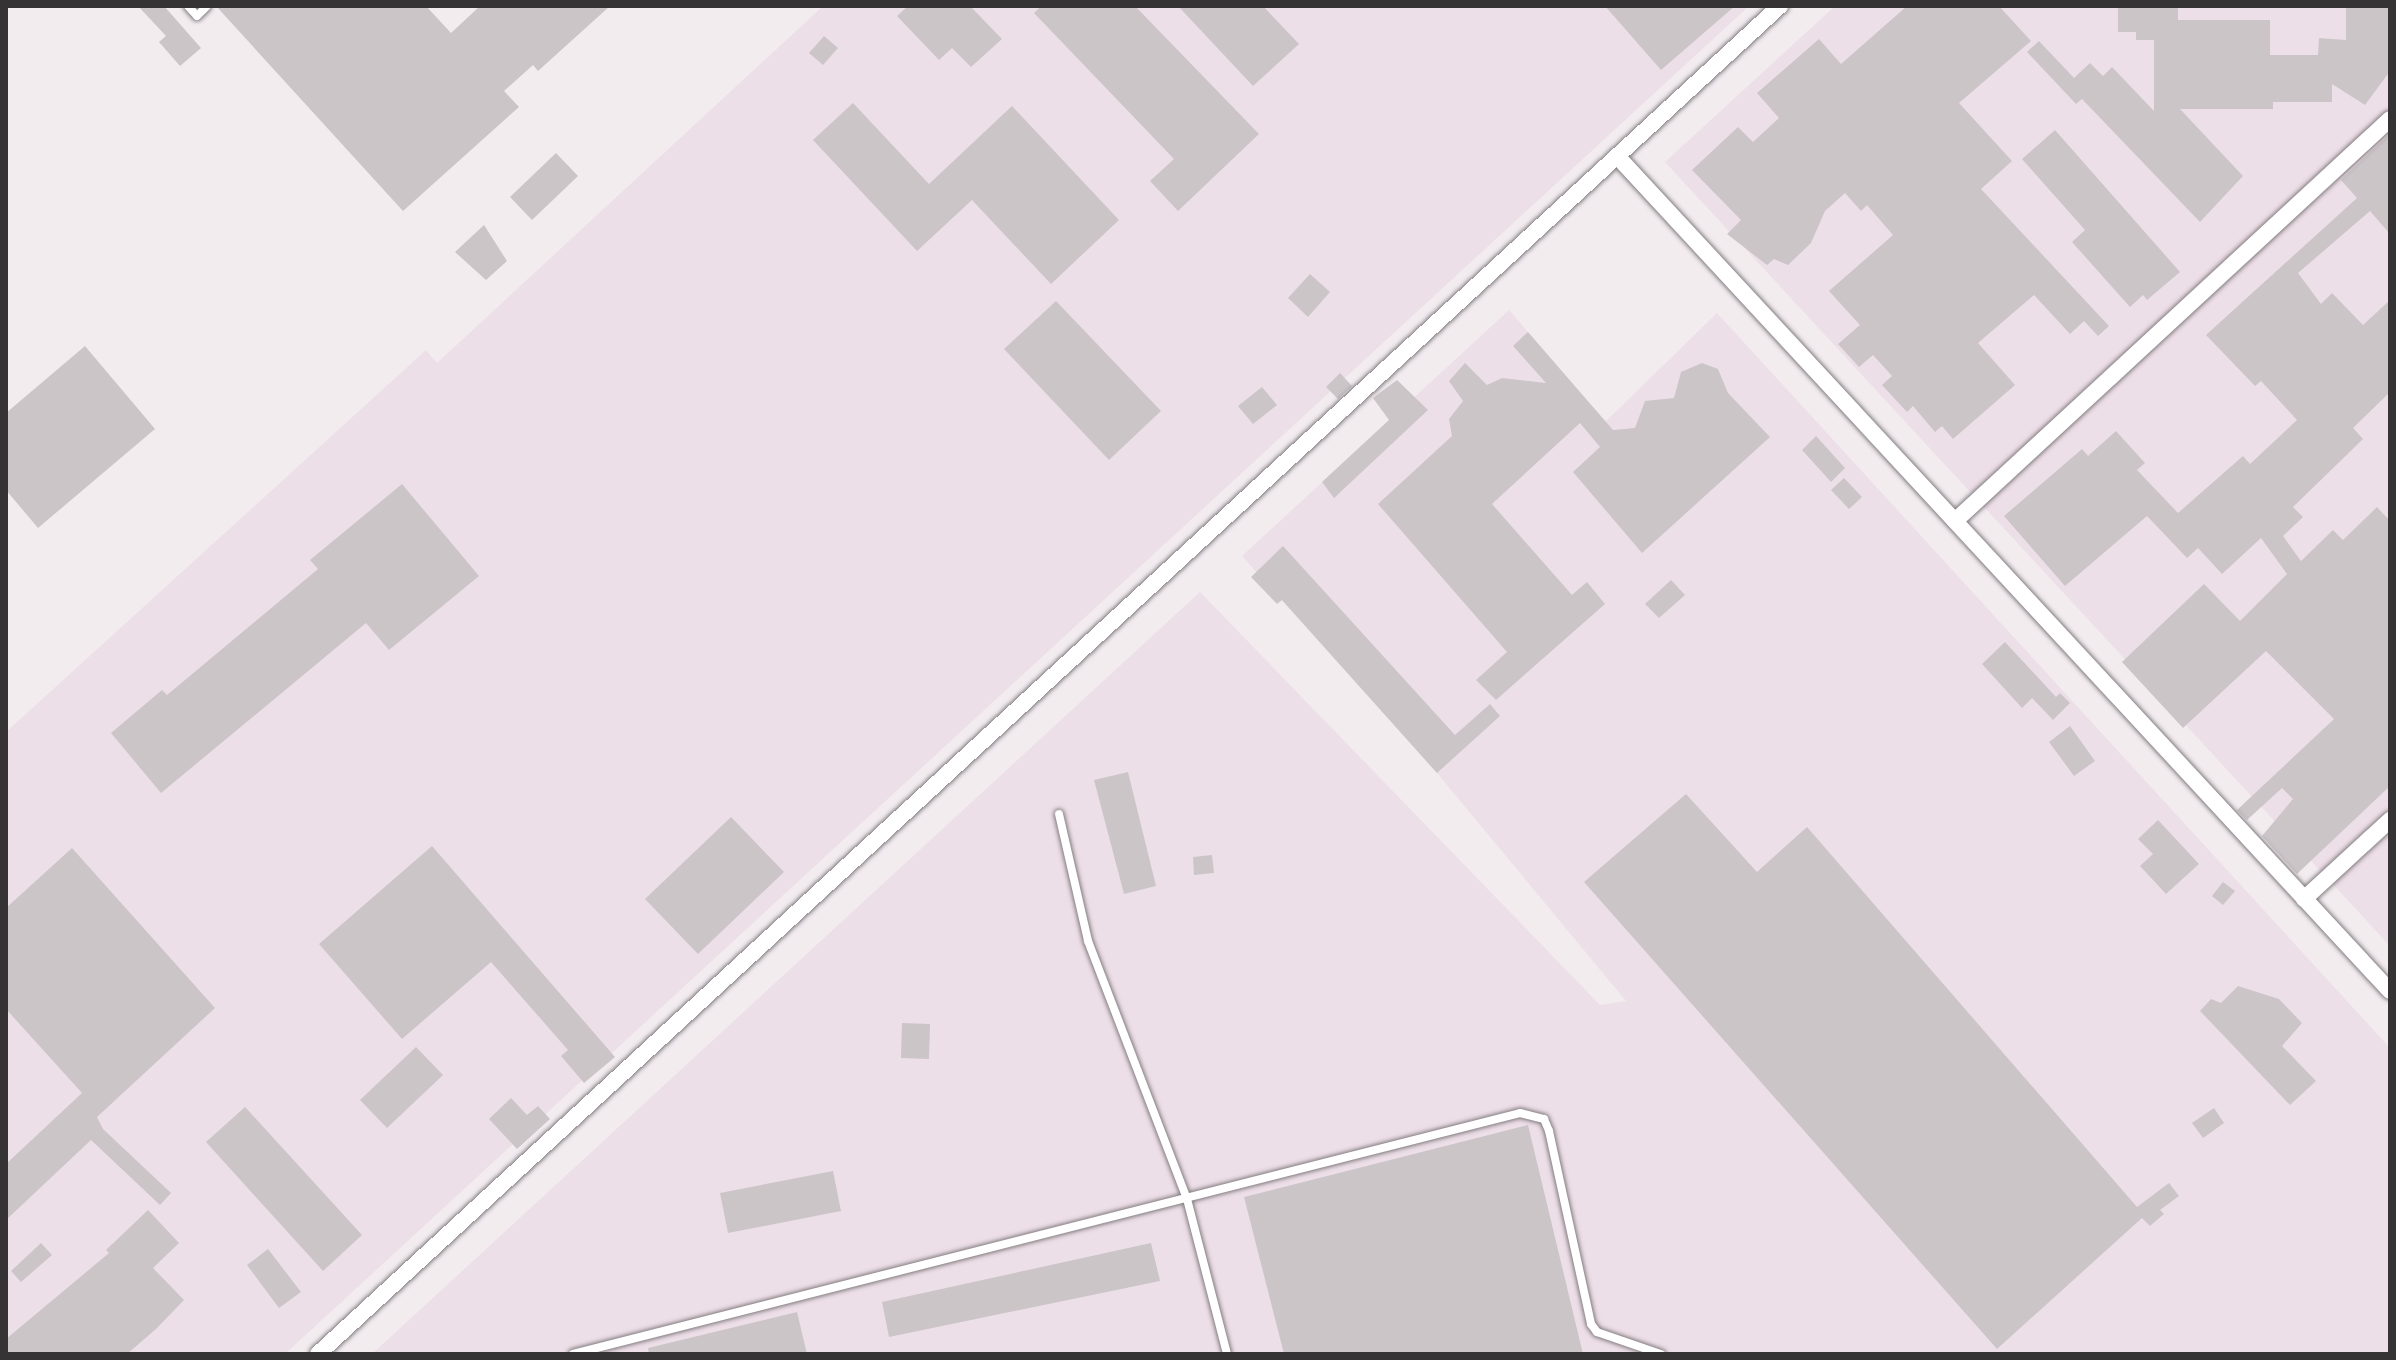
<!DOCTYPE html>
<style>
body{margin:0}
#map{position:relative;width:2396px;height:1360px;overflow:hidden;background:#f2ecef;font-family:"PT Sans",sans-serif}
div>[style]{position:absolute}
.built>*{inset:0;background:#eddfe7}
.building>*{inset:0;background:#cbc5c8}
.roads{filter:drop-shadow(0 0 2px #837d80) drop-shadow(0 0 2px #837d80)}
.lane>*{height:8px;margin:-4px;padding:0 4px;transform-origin:4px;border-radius:4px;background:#fff}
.street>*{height:16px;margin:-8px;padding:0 8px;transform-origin:8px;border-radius:8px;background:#fff}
span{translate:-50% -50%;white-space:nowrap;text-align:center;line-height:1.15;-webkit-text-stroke:8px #f2ecef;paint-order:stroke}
.frame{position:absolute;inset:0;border:8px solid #353334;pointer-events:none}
</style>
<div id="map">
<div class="built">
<i style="clip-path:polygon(823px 6px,1749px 6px,285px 1354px,6px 1354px,6px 732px,426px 350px,437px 363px)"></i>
<i style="clip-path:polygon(1835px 6px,2390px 6px,2390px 946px,1665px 162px)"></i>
<i style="clip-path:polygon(1509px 310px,1605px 422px,1717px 313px,2390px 1048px,2390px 1354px,372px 1354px,1200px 592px,1600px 1005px,1626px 1001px,1437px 773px,1242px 556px)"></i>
</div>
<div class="building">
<i style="clip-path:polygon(138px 6px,164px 6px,201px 48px,180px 66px,159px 42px,166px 36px)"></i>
<i style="clip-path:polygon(216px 6px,426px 6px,451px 33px,480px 6px,610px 6px,538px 71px,533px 65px,504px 91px,519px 107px,403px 211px)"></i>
<i style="clip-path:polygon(908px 6px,970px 6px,1002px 39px,971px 67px,952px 48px,939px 60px,897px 16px)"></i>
<i style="clip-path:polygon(1041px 6px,1135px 6px,1259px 134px,1178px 211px,1150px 181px,1174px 159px,1034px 13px)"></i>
<i style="clip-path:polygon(1178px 6px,1263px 6px,1299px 44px,1253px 86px)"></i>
<i style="clip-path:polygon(1605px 6px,1735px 6px,1661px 70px)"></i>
<i style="clip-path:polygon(1907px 6px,1999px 6px,2031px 41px,1959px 103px,2012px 161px,1981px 189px,2109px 326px,2098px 336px,2084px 321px,2070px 334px,2034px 295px,1978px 343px,2015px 385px,1953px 439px,1942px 426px,1935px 432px,1913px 406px,1907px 412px,1882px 385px,1892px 376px,1873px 355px,1859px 367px,1838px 344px,1860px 325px,1829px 291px,1893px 235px,1867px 205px,1861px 211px,1845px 193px,1825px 211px,1811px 243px,1788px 265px,1774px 259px,1767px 265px,1727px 234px,1741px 220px,1692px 170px,1738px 127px,1753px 142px,1779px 118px,1757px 93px,1819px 39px,1841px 64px)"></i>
<i style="clip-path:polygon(2118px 6px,2178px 6px,2178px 20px,2270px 20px,2270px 55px,2318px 55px,2319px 38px,2346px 40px,2346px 6px,2390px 6px,2390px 71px,2365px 105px,2332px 84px,2332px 102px,2273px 102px,2273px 109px,2180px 109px,2243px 176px,2200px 222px,2082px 99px,2076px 104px,2027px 52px,2039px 41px,2074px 78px,2090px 63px,2103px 76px,2112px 67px,2154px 111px,2154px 40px,2136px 40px,2136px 32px,2118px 32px)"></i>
<i style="clip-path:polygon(824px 36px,838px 48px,823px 65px,809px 53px)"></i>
<i style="clip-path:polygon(853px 103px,929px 184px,1012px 106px,1119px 220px,1051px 284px,972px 200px,917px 251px,813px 140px)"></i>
<i style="clip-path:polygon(2055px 130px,2180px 272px,2147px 300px,2143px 295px,2130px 307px,2072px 242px,2085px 230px,2022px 159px)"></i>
<i style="clip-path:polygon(2390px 134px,2390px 234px,2370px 211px,2298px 273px,2321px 304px,2332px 293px,2363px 325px,2390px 300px,2390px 392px,2353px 428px,2363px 439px,2293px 507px,2303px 517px,2283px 536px,2301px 561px,2333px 530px,2343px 540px,2377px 507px,2390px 521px,2390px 786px,2297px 874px,2262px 836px,2293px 799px,2282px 788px,2247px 820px,2237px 810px,2334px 719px,2266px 651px,2183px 728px,2122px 662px,2204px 584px,2240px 621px,2287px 574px,2261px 538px,2222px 574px,2198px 548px,2187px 558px,2147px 516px,2065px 586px,2004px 516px,2082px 449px,2088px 456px,2116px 431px,2145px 463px,2137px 470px,2178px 513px,2243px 456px,2250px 464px,2297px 420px,2261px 381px,2255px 386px,2206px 335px,2357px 198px,2341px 180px)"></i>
<i style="clip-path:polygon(556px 153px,578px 176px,532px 220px,510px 197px)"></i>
<i style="clip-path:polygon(484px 225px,507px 261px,486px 280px,455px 252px)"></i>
<i style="clip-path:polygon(1310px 274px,1330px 292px,1308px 317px,1288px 298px)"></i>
<i style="clip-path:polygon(1056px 301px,1161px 411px,1109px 460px,1004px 349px)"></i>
<i style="clip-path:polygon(1528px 332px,1613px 430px,1635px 428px,1645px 401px,1674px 398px,1681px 372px,1702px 363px,1718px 369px,1728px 393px,1770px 437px,1642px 553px,1573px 472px,1600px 447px,1580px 423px,1492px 504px,1572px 595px,1587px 582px,1605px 604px,1496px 700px,1476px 680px,1507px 652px,1378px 504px,1452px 436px,1449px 419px,1463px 401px,1449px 381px,1465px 363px,1487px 385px,1502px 378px,1546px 383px,1513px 346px)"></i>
<i style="clip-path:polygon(85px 346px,155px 429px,38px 528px,6px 490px,6px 413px)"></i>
<i style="clip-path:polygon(1340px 373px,1352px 386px,1338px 399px,1326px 387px)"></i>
<i style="clip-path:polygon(1397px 380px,1428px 410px,1334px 498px,1322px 482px,1389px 420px,1373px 398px)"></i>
<i style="clip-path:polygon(1262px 387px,1277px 405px,1253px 424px,1238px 406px)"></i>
<i style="clip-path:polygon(1816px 436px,1845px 468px,1831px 482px,1802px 450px)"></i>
<i style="clip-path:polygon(1844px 478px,1862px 497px,1849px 509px,1831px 490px)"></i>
<i style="clip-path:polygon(402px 484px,479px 576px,389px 650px,366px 623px,161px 793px,111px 733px,162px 690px,167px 695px,318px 569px,310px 560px)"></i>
<i style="clip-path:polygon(1283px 546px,1455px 735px,1490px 704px,1500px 716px,1437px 773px,1282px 600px,1277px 604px,1251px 577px)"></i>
<i style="clip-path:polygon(1671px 580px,1685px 595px,1659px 618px,1645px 604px)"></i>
<i style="clip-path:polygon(2005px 642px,2056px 697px,2060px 693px,2070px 703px,2053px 720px,2032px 698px,2022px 708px,1982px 664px)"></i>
<i style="clip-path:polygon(2070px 726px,2095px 761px,2074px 776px,2049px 742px)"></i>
<i style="clip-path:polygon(1128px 772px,1156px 886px,1124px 894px,1094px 780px)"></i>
<i style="clip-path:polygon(1686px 794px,1757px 872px,1807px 827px,2137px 1207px,2169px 1183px,2179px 1196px,2160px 1210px,2164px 1214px,2150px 1226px,2142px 1218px,1997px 1349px,1584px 882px)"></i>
<i style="clip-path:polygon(731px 817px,784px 872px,698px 954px,645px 899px)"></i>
<i style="clip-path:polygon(2158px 820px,2199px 864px,2166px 894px,2140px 866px,2153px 854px,2138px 839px)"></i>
<i style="clip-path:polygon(432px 846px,615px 1057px,584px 1083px,561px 1056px,568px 1050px,491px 962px,402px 1039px,319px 944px)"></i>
<i style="clip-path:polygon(72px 848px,215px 1008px,97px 1117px,103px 1129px,171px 1193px,160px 1205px,91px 1140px,6px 1220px,6px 1164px,82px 1093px,6px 1009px,6px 908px)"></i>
<i style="clip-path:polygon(1212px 855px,1214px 873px,1194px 875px,1193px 857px)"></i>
<i style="clip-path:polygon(2223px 882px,2235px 891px,2223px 905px,2212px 896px)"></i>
<i style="clip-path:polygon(2238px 986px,2279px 999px,2302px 1023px,2282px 1046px,2316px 1081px,2290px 1105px,2200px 1011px,2211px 999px,2221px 1003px)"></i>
<i style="clip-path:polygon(902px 1023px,930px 1024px,929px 1059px,901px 1058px)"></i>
<i style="clip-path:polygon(416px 1047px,443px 1075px,387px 1128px,360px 1100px)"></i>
<i style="clip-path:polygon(511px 1098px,527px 1115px,538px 1106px,550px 1119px,517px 1149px,489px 1119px)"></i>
<i style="clip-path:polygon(245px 1107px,362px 1235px,323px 1271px,206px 1142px)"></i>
<i style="clip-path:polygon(2214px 1108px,2224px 1123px,2203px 1138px,2192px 1123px)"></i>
<i style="clip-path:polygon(1528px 1125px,1583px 1354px,1284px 1354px,1244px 1197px)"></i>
<i style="clip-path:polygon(833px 1171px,841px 1211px,728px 1233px,720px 1193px)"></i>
<i style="clip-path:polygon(148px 1210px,179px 1243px,153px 1268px,184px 1300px,156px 1329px,127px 1354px,6px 1354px,6px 1339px,109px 1253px,106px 1250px)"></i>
<i style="clip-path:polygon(41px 1243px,52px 1255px,21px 1282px,11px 1271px)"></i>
<i style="clip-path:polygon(1151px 1243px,1160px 1281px,889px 1337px,882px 1302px)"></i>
<i style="clip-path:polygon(268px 1249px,301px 1292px,279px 1308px,247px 1265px)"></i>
<i style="clip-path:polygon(797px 1312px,807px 1354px,649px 1354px,648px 1348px)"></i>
</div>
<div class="roads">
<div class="lane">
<i style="left:188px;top:6px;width:13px;rotate:48deg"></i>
<i style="left:197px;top:16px;width:14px;rotate:-45deg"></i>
<i style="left:1059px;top:814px;width:130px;rotate:77.1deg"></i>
<i style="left:1088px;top:941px;width:276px;rotate:69deg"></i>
<i style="left:1187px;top:1199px;width:160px;rotate:75.5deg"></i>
<i style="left:573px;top:1354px;width:977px;rotate:-14.28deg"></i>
<i style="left:1520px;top:1113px;width:25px;rotate:14deg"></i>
<i style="left:1544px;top:1119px;width:13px;rotate:67deg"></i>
<i style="left:1549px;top:1131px;width:198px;rotate:77.7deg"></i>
<i style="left:1591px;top:1324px;width:10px;rotate:53deg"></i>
<i style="left:1597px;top:1332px;width:68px;rotate:19deg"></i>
</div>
<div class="street">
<i style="left:1617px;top:156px;width:1138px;rotate:47.21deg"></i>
<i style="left:1955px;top:521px;width:592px;rotate:-42.74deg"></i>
<i style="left:2304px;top:899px;width:117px;rotate:-42.6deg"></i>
<i style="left:318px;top:1354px;width:1989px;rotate:-42.68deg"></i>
</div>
</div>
<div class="frame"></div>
</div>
